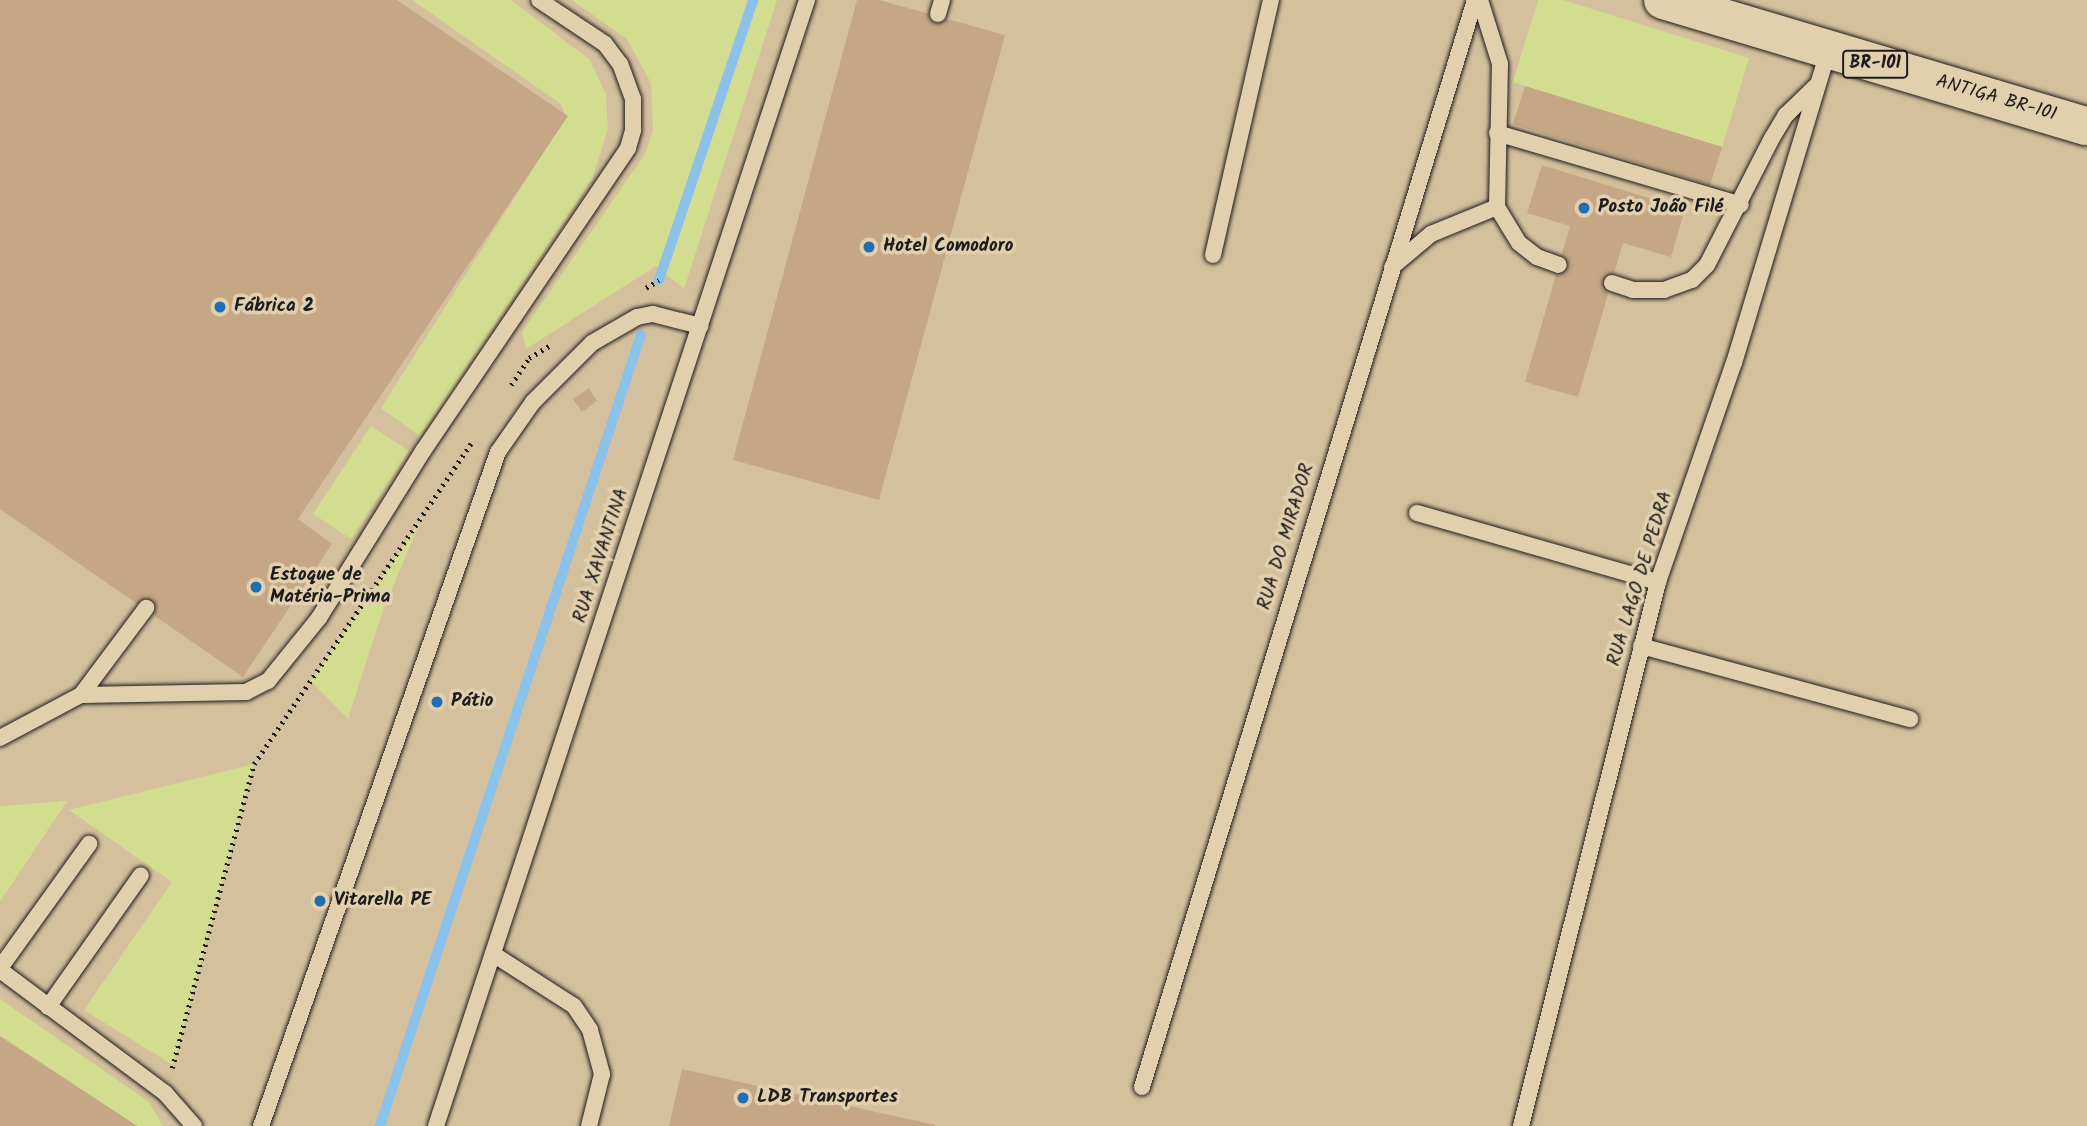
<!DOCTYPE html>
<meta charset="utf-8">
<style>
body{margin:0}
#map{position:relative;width:2087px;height:1126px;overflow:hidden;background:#e2cfad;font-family:Kalam,sans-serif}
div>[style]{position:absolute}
.built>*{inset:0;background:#d5c09e}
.green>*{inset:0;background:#d2dd90}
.stream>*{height:10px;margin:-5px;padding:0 5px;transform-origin:5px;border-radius:5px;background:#8bc2e9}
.building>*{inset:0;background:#c5a786}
.path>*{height:4.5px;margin-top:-2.25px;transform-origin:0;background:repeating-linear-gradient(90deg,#1c1c1c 0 2px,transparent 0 7px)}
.roads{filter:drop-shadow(0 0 2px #1c1c1c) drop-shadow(0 0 2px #1c1c1c)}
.service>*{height:16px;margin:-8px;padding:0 8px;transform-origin:8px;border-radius:8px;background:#e2cfad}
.primary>*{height:38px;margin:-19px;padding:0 19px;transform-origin:19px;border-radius:19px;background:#e2cfad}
.dots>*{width:19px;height:19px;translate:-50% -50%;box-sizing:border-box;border:4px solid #e2cfad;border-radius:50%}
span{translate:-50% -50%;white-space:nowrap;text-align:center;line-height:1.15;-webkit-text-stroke:7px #e2cfad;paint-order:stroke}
.shield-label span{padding:2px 5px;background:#e2cfad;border:2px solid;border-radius:5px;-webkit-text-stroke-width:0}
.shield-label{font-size:18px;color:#1c1c1c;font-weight:700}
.street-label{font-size:19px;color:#1c1c1c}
.poi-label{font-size:19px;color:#1c1c1c;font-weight:700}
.left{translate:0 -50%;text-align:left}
</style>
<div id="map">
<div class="built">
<i style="clip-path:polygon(0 0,2087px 0,2087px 1126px,0 1126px)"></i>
</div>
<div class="green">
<i style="clip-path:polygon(412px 0,511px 0,590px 60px,606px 95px,608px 129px,592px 179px,420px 436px,381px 408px,566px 117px,561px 104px)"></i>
<i style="clip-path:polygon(572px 0,777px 0,684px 289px,656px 266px,526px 349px,522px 332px,645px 154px,653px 131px,651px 83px,627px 39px)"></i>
<i style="clip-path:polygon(1538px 0,1563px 0,1749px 58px,1722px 147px,1513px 82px)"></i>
<i style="clip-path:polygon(371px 426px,409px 451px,351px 539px,313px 514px)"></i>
<i style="clip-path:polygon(421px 520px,383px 610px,348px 719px,311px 681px)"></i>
<i style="clip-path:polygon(254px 764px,173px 1065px,84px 1010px,172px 882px,69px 810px)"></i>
<i style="clip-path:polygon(67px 801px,0 902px,0 806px)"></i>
<i style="clip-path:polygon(0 999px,149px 1102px,163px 1126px,137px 1126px,0 1036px)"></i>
</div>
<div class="stream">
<i style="left:659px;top:280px;width:295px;rotate:-71.4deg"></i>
<i style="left:380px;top:1126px;width:833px;rotate:-71.74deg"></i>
</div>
<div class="building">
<i style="clip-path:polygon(0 0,397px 0,568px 116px,298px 519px,332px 544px,243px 677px,0 509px)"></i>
<i style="clip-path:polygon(857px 0,879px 0,1005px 35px,879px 500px,733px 460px)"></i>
<i style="clip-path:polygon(1525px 86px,1722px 147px,1710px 185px,1513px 124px)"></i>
<i style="clip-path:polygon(1542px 165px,1685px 209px,1671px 257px,1623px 243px,1578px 397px,1525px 382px,1570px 226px,1527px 213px)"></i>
<i style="clip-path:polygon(589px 388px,597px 401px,582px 412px,573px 399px)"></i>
<i style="clip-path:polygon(0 1036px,137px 1126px,0 1126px)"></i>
<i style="clip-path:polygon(682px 1069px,935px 1125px,935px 1126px,669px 1126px)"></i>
</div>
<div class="path">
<i style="left:646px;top:288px;width:15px;rotate:-32deg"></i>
<i style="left:511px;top:385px;width:32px;rotate:-56deg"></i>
<i style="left:529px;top:358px;width:26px;rotate:-31deg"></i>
<i style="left:172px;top:1068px;width:315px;rotate:-74.9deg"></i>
<i style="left:254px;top:764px;width:387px;rotate:-55.9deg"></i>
</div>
<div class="roads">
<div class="service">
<i style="left:1480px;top:0;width:67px;rotate:72.6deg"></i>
<i style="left:1500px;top:64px;width:143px;rotate:91.2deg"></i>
<i style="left:1497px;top:207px;width:42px;rotate:58.6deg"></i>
<i style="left:1519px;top:243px;width:23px;rotate:38deg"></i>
<i style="left:1537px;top:257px;width:23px;rotate:20deg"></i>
<i style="left:938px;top:14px;width:15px;rotate:-74deg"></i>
<i style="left:1497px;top:133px;width:254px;rotate:16.4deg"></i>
<i style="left:1213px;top:255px;width:262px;rotate:-77.2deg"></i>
<i style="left:1392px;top:267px;width:51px;rotate:-40.2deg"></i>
<i style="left:1431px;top:234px;width:71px;rotate:-22.2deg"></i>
<i style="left:1612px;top:283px;width:22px;rotate:18deg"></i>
<i style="left:1633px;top:290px;width:31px"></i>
<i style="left:1664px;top:290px;width:30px;rotate:-20deg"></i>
<i style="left:1692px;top:280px;width:21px;rotate:-45deg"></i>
<i style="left:1707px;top:265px;width:143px;rotate:-62.9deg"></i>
<i style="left:1772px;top:138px;width:27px;rotate:-59deg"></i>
<i style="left:1786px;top:115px;width:42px;rotate:-44deg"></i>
<i style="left:1417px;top:513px;width:251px;rotate:16deg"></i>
<i style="left:1641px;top:646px;width:279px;rotate:15.2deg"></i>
<i style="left:81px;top:695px;width:109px;rotate:-53.2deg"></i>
<i style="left:0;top:738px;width:92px;rotate:-28deg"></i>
<i style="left:81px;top:695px;width:165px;rotate:-1deg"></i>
<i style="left:246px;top:692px;width:25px;rotate:-27deg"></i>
<i style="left:268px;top:681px;width:81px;rotate:-51deg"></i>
<i style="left:319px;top:618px;width:197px;rotate:-58.1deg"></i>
<i style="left:423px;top:451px;width:366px;rotate:-55.9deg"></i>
<i style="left:628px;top:148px;width:19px;rotate:-74deg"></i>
<i style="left:633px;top:130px;width:31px;rotate:-90deg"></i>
<i style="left:633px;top:99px;width:37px;rotate:-110deg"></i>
<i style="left:620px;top:64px;width:25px;rotate:-127deg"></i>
<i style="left:605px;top:44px;width:79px;rotate:-146.3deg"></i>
<i style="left:493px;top:954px;width:96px;rotate:32.7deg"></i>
<i style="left:574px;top:1006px;width:29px;rotate:56deg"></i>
<i style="left:590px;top:1030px;width:46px;rotate:74.7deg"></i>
<i style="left:602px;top:1074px;width:54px;rotate:104deg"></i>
<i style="left:0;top:968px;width:153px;rotate:-54.3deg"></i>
<i style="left:0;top:970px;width:206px;rotate:36.7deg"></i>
<i style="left:165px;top:1093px;width:44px;rotate:48.7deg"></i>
<i style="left:48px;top:1007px;width:161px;rotate:-54.8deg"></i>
<i style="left:1142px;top:1087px;width:1137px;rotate:-72.97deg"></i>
<i style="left:261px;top:1126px;width:714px;rotate:-70.63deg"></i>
<i style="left:498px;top:452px;width:61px;rotate:-55deg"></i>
<i style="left:533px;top:402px;width:83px;rotate:-45deg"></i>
<i style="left:592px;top:343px;width:52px;rotate:-30deg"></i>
<i style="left:637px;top:317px;width:16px;rotate:-11deg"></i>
<i style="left:653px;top:314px;width:49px;rotate:14.3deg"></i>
<i style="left:436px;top:1126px;width:1186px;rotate:-71.76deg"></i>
<i style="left:1521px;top:1126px;width:561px;rotate:-75.86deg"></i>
<i style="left:1658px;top:582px;width:232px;rotate:-70.9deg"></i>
<i style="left:1734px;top:363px;width:326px;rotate:-73.2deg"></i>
</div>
<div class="primary">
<i style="left:1663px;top:0;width:442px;rotate:16.6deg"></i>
</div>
</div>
<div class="dots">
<i style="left:1584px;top:208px;background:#1f6fb2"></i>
<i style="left:869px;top:247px;background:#1f6fb2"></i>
<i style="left:220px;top:307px;background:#1f6fb2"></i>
<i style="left:256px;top:587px;background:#1f6fb2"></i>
<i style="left:437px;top:702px;background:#1f6fb2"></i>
<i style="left:320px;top:901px;background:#1f6fb2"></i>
<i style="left:743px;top:1098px;background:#1f6fb2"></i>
</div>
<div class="shield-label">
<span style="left:1875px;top:64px">BR-101</span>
</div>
<div class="street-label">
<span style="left:1996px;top:99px;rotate:16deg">ANTIGA BR-101</span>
<span style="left:1287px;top:537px;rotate:-73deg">RUA DO MIRADOR</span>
<span style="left:602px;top:556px;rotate:-72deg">RUA XAVANTINA</span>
<span style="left:1641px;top:579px;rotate:-73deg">RUA LAGO DE PEDRA</span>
</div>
<div class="poi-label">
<span class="left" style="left:1598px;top:208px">Posto João Filé</span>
<span class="left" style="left:883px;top:247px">Hotel Comodoro</span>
<span class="left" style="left:234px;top:307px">Fábrica 2</span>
<span class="left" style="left:270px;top:587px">Estoque de<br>Matéria-Prima</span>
<span class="left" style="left:451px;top:702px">Pátio</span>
<span class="left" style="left:334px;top:901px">Vitarella PE</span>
<span class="left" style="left:757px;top:1098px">LDB Transportes</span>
</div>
</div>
